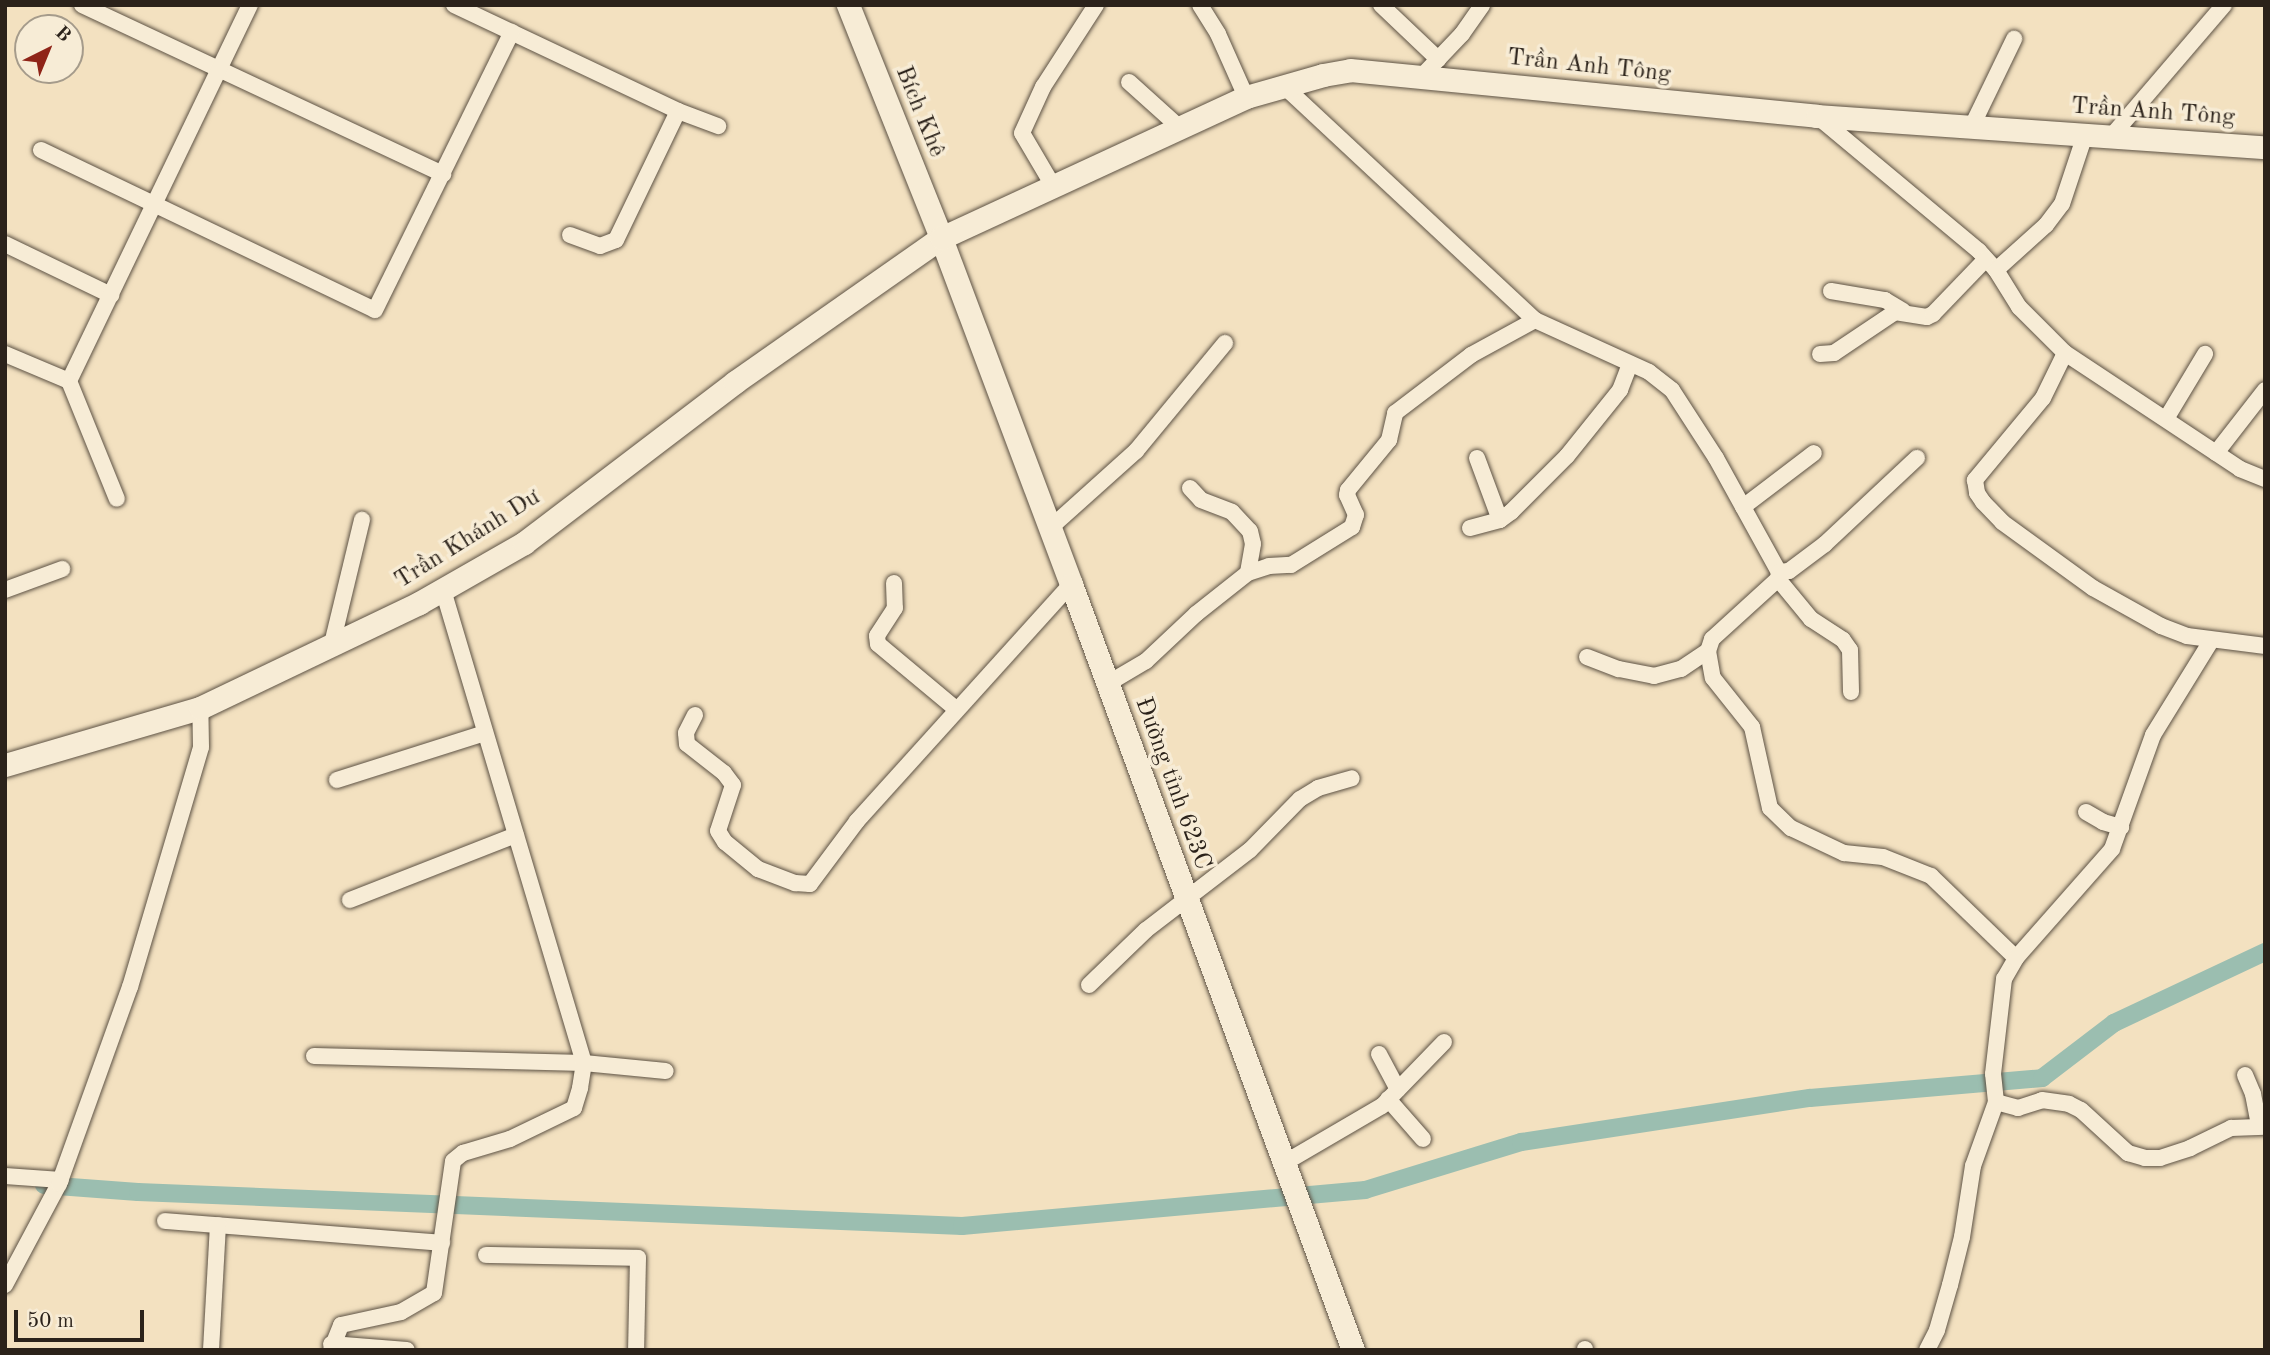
<!DOCTYPE html>
<meta charset="utf-8">
<style>
body{margin:0}
#map{position:relative;width:2270px;height:1355px;overflow:hidden;background:#f3e1c0;font-family:"Old Standard TT",serif}
div>[style]{position:absolute}
.canal>*{height:18px;margin:-9px;padding:0 9px;transform-origin:9px;border-radius:9px;background:#9bbeb0}
.roads{filter:drop-shadow(0 0 2px #5d5244) drop-shadow(0 0 2px #5d5244)}
.street>*{height:16px;margin:-8px;padding:0 8px;transform-origin:8px;border-radius:8px;background:#f7ecd6}
.secondary>*{height:23px;margin:-11.5px;padding:0 11.5px;transform-origin:11.5px;border-radius:11.5px;background:#f7ecd6}
span{translate:-50% -50%;white-space:nowrap;text-align:center;line-height:1.15;-webkit-text-stroke:7px #f7ecd6;paint-order:stroke}
.street-label{font-size:24px;color:#2b221a}
.frame{position:absolute;inset:0;border:7px solid #2b221a;pointer-events:none}
.north{position:absolute;left:14px;top:14px;width:70px;height:70px;box-sizing:border-box;background:#f7ecd6;border:2px solid #a59b8b;border-radius:50%;rotate:43deg;font-size:19px;font-weight:700;line-height:28px;text-align:center;color:#2b221a}
.north::after{content:'';display:block;margin:auto;width:24px;height:32px;background:#8f2418;clip-path:polygon(50% 0,100% 100%,50% 72%,0 100%)}
.scale{position:absolute;left:14px;top:1310px;width:130px;height:32px;box-sizing:border-box;border:4px solid #2b221a;border-top:0;padding-left:9px;font-size:21px;line-height:24px;white-space:nowrap;color:#2b221a;-webkit-text-stroke:5px #f7ecd6;paint-order:stroke}
</style>
<div id="map">
<div class="canal">
<i style="left:44px;top:1185px;width:94px;rotate:4.3deg"></i>
<i style="left:138px;top:1192px;width:825px;rotate:2.36deg"></i>
<i style="left:962px;top:1226px;width:405px;rotate:-5.1deg"></i>
<i style="left:1365px;top:1190px;width:163px;rotate:-17.1deg"></i>
<i style="left:1521px;top:1142px;width:292px;rotate:-8.7deg"></i>
<i style="left:1810px;top:1098px;width:233px;rotate:-4.9deg"></i>
<i style="left:2042px;top:1078px;width:91px;rotate:-37.4deg"></i>
<i style="left:2114px;top:1023px;width:167px;rotate:-25.2deg"></i>
</div>
<div class="roads">
<div class="street">
<i style="left:82px;top:5px;width:399px;rotate:25.1deg"></i>
<i style="left:454px;top:5px;width:248px;rotate:25.3deg"></i>
<i style="left:678px;top:111px;width:43px;rotate:20.6deg"></i>
<i style="left:1200px;top:5px;width:34px;rotate:58deg"></i>
<i style="left:1218px;top:34px;width:69px;rotate:66deg"></i>
<i style="left:1381px;top:5px;width:79px;rotate:43.5deg"></i>
<i style="left:1422px;top:76px;width:58px;rotate:-46.4deg"></i>
<i style="left:1462px;top:34px;width:35px;rotate:-55deg"></i>
<i style="left:1129px;top:82px;width:69px;rotate:42deg"></i>
<i style="left:1285px;top:87px;width:342px;rotate:43deg"></i>
<i style="left:1535px;top:320px;width:125px;rotate:24.5deg"></i>
<i style="left:1649px;top:372px;width:29px;rotate:38deg"></i>
<i style="left:1672px;top:390px;width:81px;rotate:57.1deg"></i>
<i style="left:1716px;top:458px;width:130px;rotate:61.1deg"></i>
<i style="left:1779px;top:572px;width:7px;rotate:98deg"></i>
<i style="left:1778px;top:579px;width:89px;rotate:137.7deg"></i>
<i style="left:1712px;top:639px;width:13px;rotate:108deg"></i>
<i style="left:1708px;top:651px;width:27px;rotate:80deg"></i>
<i style="left:1713px;top:678px;width:63px;rotate:51.5deg"></i>
<i style="left:1752px;top:727px;width:83px;rotate:77.5deg"></i>
<i style="left:1770px;top:808px;width:29px;rotate:44deg"></i>
<i style="left:1791px;top:828px;width:59px;rotate:25.3deg"></i>
<i style="left:1844px;top:853px;width:39px;rotate:6deg"></i>
<i style="left:1883px;top:857px;width:52px;rotate:21.6deg"></i>
<i style="left:1931px;top:876px;width:118px;rotate:44deg"></i>
<i style="left:1817px;top:116px;width:211px;rotate:39.8deg"></i>
<i style="left:1979px;top:251px;width:25px;rotate:48deg"></i>
<i style="left:1996px;top:270px;width:44px;rotate:58.1deg"></i>
<i style="left:2019px;top:307px;width:65px;rotate:45deg"></i>
<i style="left:2065px;top:353px;width:50px;rotate:116.1deg"></i>
<i style="left:2043px;top:398px;width:107px;rotate:129.7deg"></i>
<i style="left:1975px;top:480px;width:13px;rotate:81deg"></i>
<i style="left:1977px;top:493px;width:11px;rotate:56deg"></i>
<i style="left:1983px;top:502px;width:28px;rotate:46deg"></i>
<i style="left:2002px;top:522px;width:112px;rotate:36deg"></i>
<i style="left:2093px;top:588px;width:78px;rotate:29.2deg"></i>
<i style="left:2161px;top:626px;width:28px;rotate:21deg"></i>
<i style="left:2187px;top:636px;width:79px;rotate:7.3deg"></i>
<i style="left:1972px;top:126px;width:97px;rotate:-64.2deg"></i>
<i style="left:2110px;top:138px;width:175px;rotate:-49.4deg"></i>
<i style="left:41px;top:150px;width:370px;rotate:25.6deg"></i>
<i style="left:375px;top:310px;width:310px;rotate:-63.8deg"></i>
<i style="left:1052px;top:184px;width:59px;rotate:-120.5deg"></i>
<i style="left:1022px;top:133px;width:51px;rotate:-65.5deg"></i>
<i style="left:1043px;top:87px;width:98px;rotate:-57.1deg"></i>
<i style="left:570px;top:235px;width:32px;rotate:20deg"></i>
<i style="left:600px;top:246px;width:17px;rotate:-21deg"></i>
<i style="left:616px;top:240px;width:143px;rotate:-64.3deg"></i>
<i style="left:5px;top:244px;width:118px;rotate:25.7deg"></i>
<i style="left:1996px;top:270px;width:67px;rotate:-42deg"></i>
<i style="left:2046px;top:225px;width:26px;rotate:-53deg"></i>
<i style="left:2062px;top:204px;width:73px;rotate:-71.6deg"></i>
<i style="left:1831px;top:291px;width:55px;rotate:9.5deg"></i>
<i style="left:1885px;top:300px;width:21px;rotate:31deg"></i>
<i style="left:2065px;top:353px;width:210px;rotate:33.5deg"></i>
<i style="left:2240px;top:469px;width:27px;rotate:22deg"></i>
<i style="left:5px;top:354px;width:69px;rotate:22.9deg"></i>
<i style="left:69px;top:381px;width:417px;rotate:-64.3deg"></i>
<i style="left:1820px;top:354px;width:14px;rotate:-4deg"></i>
<i style="left:1834px;top:353px;width:73px;rotate:-33.9deg"></i>
<i style="left:1895px;top:312px;width:32px;rotate:9deg"></i>
<i style="left:1927px;top:317px;width:7px;rotate:-27deg"></i>
<i style="left:1933px;top:314px;width:76px;rotate:-46.1deg"></i>
<i style="left:69px;top:381px;width:127px;rotate:67.9deg"></i>
<i style="left:2166px;top:419px;width:76px;rotate:-59deg"></i>
<i style="left:2216px;top:453px;width:80px;rotate:-52.1deg"></i>
<i style="left:1477px;top:458px;width:66px;rotate:69.6deg"></i>
<i style="left:1190px;top:488px;width:16px;rotate:47deg"></i>
<i style="left:1201px;top:500px;width:33px;rotate:21deg"></i>
<i style="left:1232px;top:512px;width:26px;rotate:47deg"></i>
<i style="left:1250px;top:531px;width:13px;rotate:77deg"></i>
<i style="left:1253px;top:544px;width:29px;rotate:100deg"></i>
<i style="left:1743px;top:507px;width:89px;rotate:-37.3deg"></i>
<i style="left:1470px;top:528px;width:31px;rotate:-15deg"></i>
<i style="left:1500px;top:520px;width:14px;rotate:-36deg"></i>
<i style="left:1511px;top:512px;width:79px;rotate:-45deg"></i>
<i style="left:1567px;top:456px;width:85px;rotate:-51.2deg"></i>
<i style="left:1620px;top:390px;width:28px;rotate:-69deg"></i>
<i style="left:1049px;top:529px;width:117px;rotate:-41.9deg"></i>
<i style="left:1136px;top:451px;width:140px;rotate:-50.5deg"></i>
<i style="left:1779px;top:572px;width:10px;rotate:-6deg"></i>
<i style="left:1789px;top:571px;width:45px;rotate:-36.9deg"></i>
<i style="left:1825px;top:544px;width:126px;rotate:-43.1deg"></i>
<i style="left:1778px;top:579px;width:52px;rotate:50.5deg"></i>
<i style="left:1811px;top:619px;width:38px;rotate:33deg"></i>
<i style="left:1843px;top:640px;width:12px;rotate:55deg"></i>
<i style="left:1850px;top:650px;width:42px;rotate:88.6deg"></i>
<i style="left:894px;top:583px;width:25px;rotate:88deg"></i>
<i style="left:895px;top:608px;width:33px;rotate:123deg"></i>
<i style="left:877px;top:636px;width:8px;rotate:83deg"></i>
<i style="left:878px;top:644px;width:102px;rotate:39.8deg"></i>
<i style="left:5px;top:590px;width:61px;rotate:-20.2deg"></i>
<i style="left:331px;top:648px;width:132px;rotate:-76.4deg"></i>
<i style="left:1587px;top:657px;width:34px;rotate:21deg"></i>
<i style="left:1619px;top:669px;width:36px;rotate:11deg"></i>
<i style="left:1654px;top:676px;width:28px;rotate:-15deg"></i>
<i style="left:1681px;top:669px;width:32px;rotate:-34deg"></i>
<i style="left:1107px;top:684px;width:45px;rotate:-30.5deg"></i>
<i style="left:1146px;top:661px;width:69px;rotate:-43.2deg"></i>
<i style="left:1196px;top:614px;width:66px;rotate:-38.3deg"></i>
<i style="left:1248px;top:573px;width:22px;rotate:-18deg"></i>
<i style="left:1269px;top:566px;width:22px;rotate:-3deg"></i>
<i style="left:1291px;top:565px;width:72px;rotate:-31.9deg"></i>
<i style="left:1352px;top:527px;width:13px;rotate:-72deg"></i>
<i style="left:1356px;top:515px;width:22px;rotate:-114deg"></i>
<i style="left:1347px;top:495px;width:5px;rotate:-79deg"></i>
<i style="left:1348px;top:490px;width:65px;rotate:-50.6deg"></i>
<i style="left:1389px;top:440px;width:28px;rotate:-77deg"></i>
<i style="left:1395px;top:413px;width:96px;rotate:-37.3deg"></i>
<i style="left:1471px;top:355px;width:73px;rotate:-28.7deg"></i>
<i style="left:695px;top:715px;width:20px;rotate:117deg"></i>
<i style="left:686px;top:733px;width:11px;rotate:85deg"></i>
<i style="left:687px;top:744px;width:47px;rotate:38.1deg"></i>
<i style="left:724px;top:773px;width:15px;rotate:53deg"></i>
<i style="left:733px;top:785px;width:48px;rotate:108.1deg"></i>
<i style="left:718px;top:831px;width:13px;rotate:58deg"></i>
<i style="left:725px;top:842px;width:43px;rotate:39.3deg"></i>
<i style="left:758px;top:869px;width:40px;rotate:21deg"></i>
<i style="left:795px;top:883px;width:15px;rotate:4deg"></i>
<i style="left:810px;top:884px;width:79px;rotate:-53.3deg"></i>
<i style="left:857px;top:821px;width:319px;rotate:-47.9deg"></i>
<i style="left:337px;top:780px;width:155px;rotate:-17.6deg"></i>
<i style="left:2086px;top:812px;width:20px;rotate:30deg"></i>
<i style="left:2103px;top:822px;width:19px;rotate:16deg"></i>
<i style="left:350px;top:900px;width:178px;rotate:-21.4deg"></i>
<i style="left:1089px;top:985px;width:79px;rotate:-44deg"></i>
<i style="left:1146px;top:930px;width:131px;rotate:-37.6deg"></i>
<i style="left:1250px;top:850px;width:71px;rotate:-45.6deg"></i>
<i style="left:1300px;top:799px;width:21px;rotate:-31deg"></i>
<i style="left:1318px;top:788px;width:35px;rotate:-16deg"></i>
<i style="left:1379px;top:1054px;width:40px;rotate:62deg"></i>
<i style="left:314px;top:1056px;width:270px;rotate:1.5deg"></i>
<i style="left:584px;top:1063px;width:82px;rotate:5.6deg"></i>
<i style="left:2245px;top:1075px;width:21px;rotate:67deg"></i>
<i style="left:2253px;top:1094px;width:32px;rotate:79deg"></i>
<i style="left:1388px;top:1099px;width:53px;rotate:48.8deg"></i>
<i style="left:1996px;top:1102px;width:23px;rotate:15deg"></i>
<i style="left:2018px;top:1108px;width:25px;rotate:-18deg"></i>
<i style="left:2042px;top:1100px;width:27px;rotate:8deg"></i>
<i style="left:2069px;top:1104px;width:13px;rotate:27deg"></i>
<i style="left:2081px;top:1110px;width:64px;rotate:42.5deg"></i>
<i style="left:2128px;top:1153px;width:18px;rotate:16deg"></i>
<i style="left:2145px;top:1158px;width:15px"></i>
<i style="left:2160px;top:1158px;width:32px;rotate:-18deg"></i>
<i style="left:2190px;top:1148px;width:46px;rotate:-26deg"></i>
<i style="left:2231px;top:1128px;width:34px;rotate:-2deg"></i>
<i style="left:1286px;top:1162px;width:111px;rotate:-30.3deg"></i>
<i style="left:1382px;top:1106px;width:89px;rotate:-45.9deg"></i>
<i style="left:5px;top:1176px;width:56px;rotate:4.1deg"></i>
<i style="left:165px;top:1221px;width:278px;rotate:4.5deg"></i>
<i style="left:486px;top:1255px;width:152px;rotate:1.1deg"></i>
<i style="left:638px;top:1258px;width:92px;rotate:91.2deg"></i>
<i style="left:5px;top:1285px;width:115px;rotate:-61.9deg"></i>
<i style="left:59px;top:1184px;width:209px;rotate:-70.2deg"></i>
<i style="left:130px;top:987px;width:250px;rotate:-73.5deg"></i>
<i style="left:201px;top:747px;width:39px;rotate:-91deg"></i>
<i style="left:331px;top:1344px;width:76px;rotate:4.5deg"></i>
<i style="left:211px;top:1350px;width:125px;rotate:-86.8deg"></i>
<i style="left:331px;top:1350px;width:27px;rotate:-68deg"></i>
<i style="left:341px;top:1325px;width:61px;rotate:-12.2deg"></i>
<i style="left:401px;top:1312px;width:38px;rotate:-30deg"></i>
<i style="left:434px;top:1293px;width:133px;rotate:-81.8deg"></i>
<i style="left:453px;top:1161px;width:13px;rotate:-39deg"></i>
<i style="left:463px;top:1153px;width:49px;rotate:-16.6deg"></i>
<i style="left:510px;top:1139px;width:71px;rotate:-25.8deg"></i>
<i style="left:574px;top:1108px;width:21px;rotate:-73deg"></i>
<i style="left:580px;top:1088px;width:25px;rotate:-81deg"></i>
<i style="left:584px;top:1063px;width:494px;rotate:-106.6deg"></i>
<i style="left:1585px;top:1350px;width:1px;rotate:-90deg"></i>
<i style="left:1927px;top:1350px;width:22px;rotate:-63deg"></i>
<i style="left:1937px;top:1330px;width:47px;rotate:-73.9deg"></i>
<i style="left:1950px;top:1285px;width:49px;rotate:-76deg"></i>
<i style="left:1962px;top:1237px;width:72px;rotate:-81.2deg"></i>
<i style="left:1973px;top:1166px;width:68px;rotate:-70.2deg"></i>
<i style="left:1996px;top:1102px;width:28px;rotate:-96deg"></i>
<i style="left:1993px;top:1074px;width:96px;rotate:-83.4deg"></i>
<i style="left:2004px;top:979px;width:24px;rotate:-60deg"></i>
<i style="left:2016px;top:958px;width:145px;rotate:-48.6deg"></i>
<i style="left:2112px;top:849px;width:121px;rotate:-70.2deg"></i>
<i style="left:2153px;top:735px;width:110px;rotate:-58.3deg"></i>
</div>
<div class="secondary">
<i style="left:848px;top:5px;width:251px;rotate:68.2deg"></i>
<i style="left:941px;top:238px;width:370px;rotate:69.4deg"></i>
<i style="left:1071px;top:584px;width:816px;rotate:69.79deg"></i>
<i style="left:5px;top:765px;width:203px;rotate:-16.3deg"></i>
<i style="left:200px;top:708px;width:243px;rotate:-25.6deg"></i>
<i style="left:419px;top:603px;width:121px;rotate:-29.7deg"></i>
<i style="left:524px;top:543px;width:265px;rotate:-37.3deg"></i>
<i style="left:735px;top:382px;width:251px;rotate:-35deg"></i>
<i style="left:941px;top:238px;width:336px;rotate:-24.8deg"></i>
<i style="left:1246px;top:97px;width:80px;rotate:-15.9deg"></i>
<i style="left:1323px;top:75px;width:27px;rotate:-10deg"></i>
<i style="left:1350px;top:70px;width:469px;rotate:5.6deg"></i>
<i style="left:1817px;top:116px;width:449px;rotate:4deg"></i>
</div>
</div>
<div class="street-label">
<span style="left:1589px;top:67px;rotate:6deg">Trần Anh Tông</span>
<span style="left:919px;top:112px;rotate:68deg">Bích Khê</span>
<span style="left:2153px;top:113px;rotate:4deg">Trần Anh Tông</span>
<span style="left:468px;top:540px;rotate:-32deg">Trần Khánh Dư</span>
<span style="left:1172px;top:784px;rotate:70deg">Đường tỉnh 623C</span>
</div>
<div class="frame"></div>
<div class="north">B</div>
<div class="scale">50 m</div>
</div>
